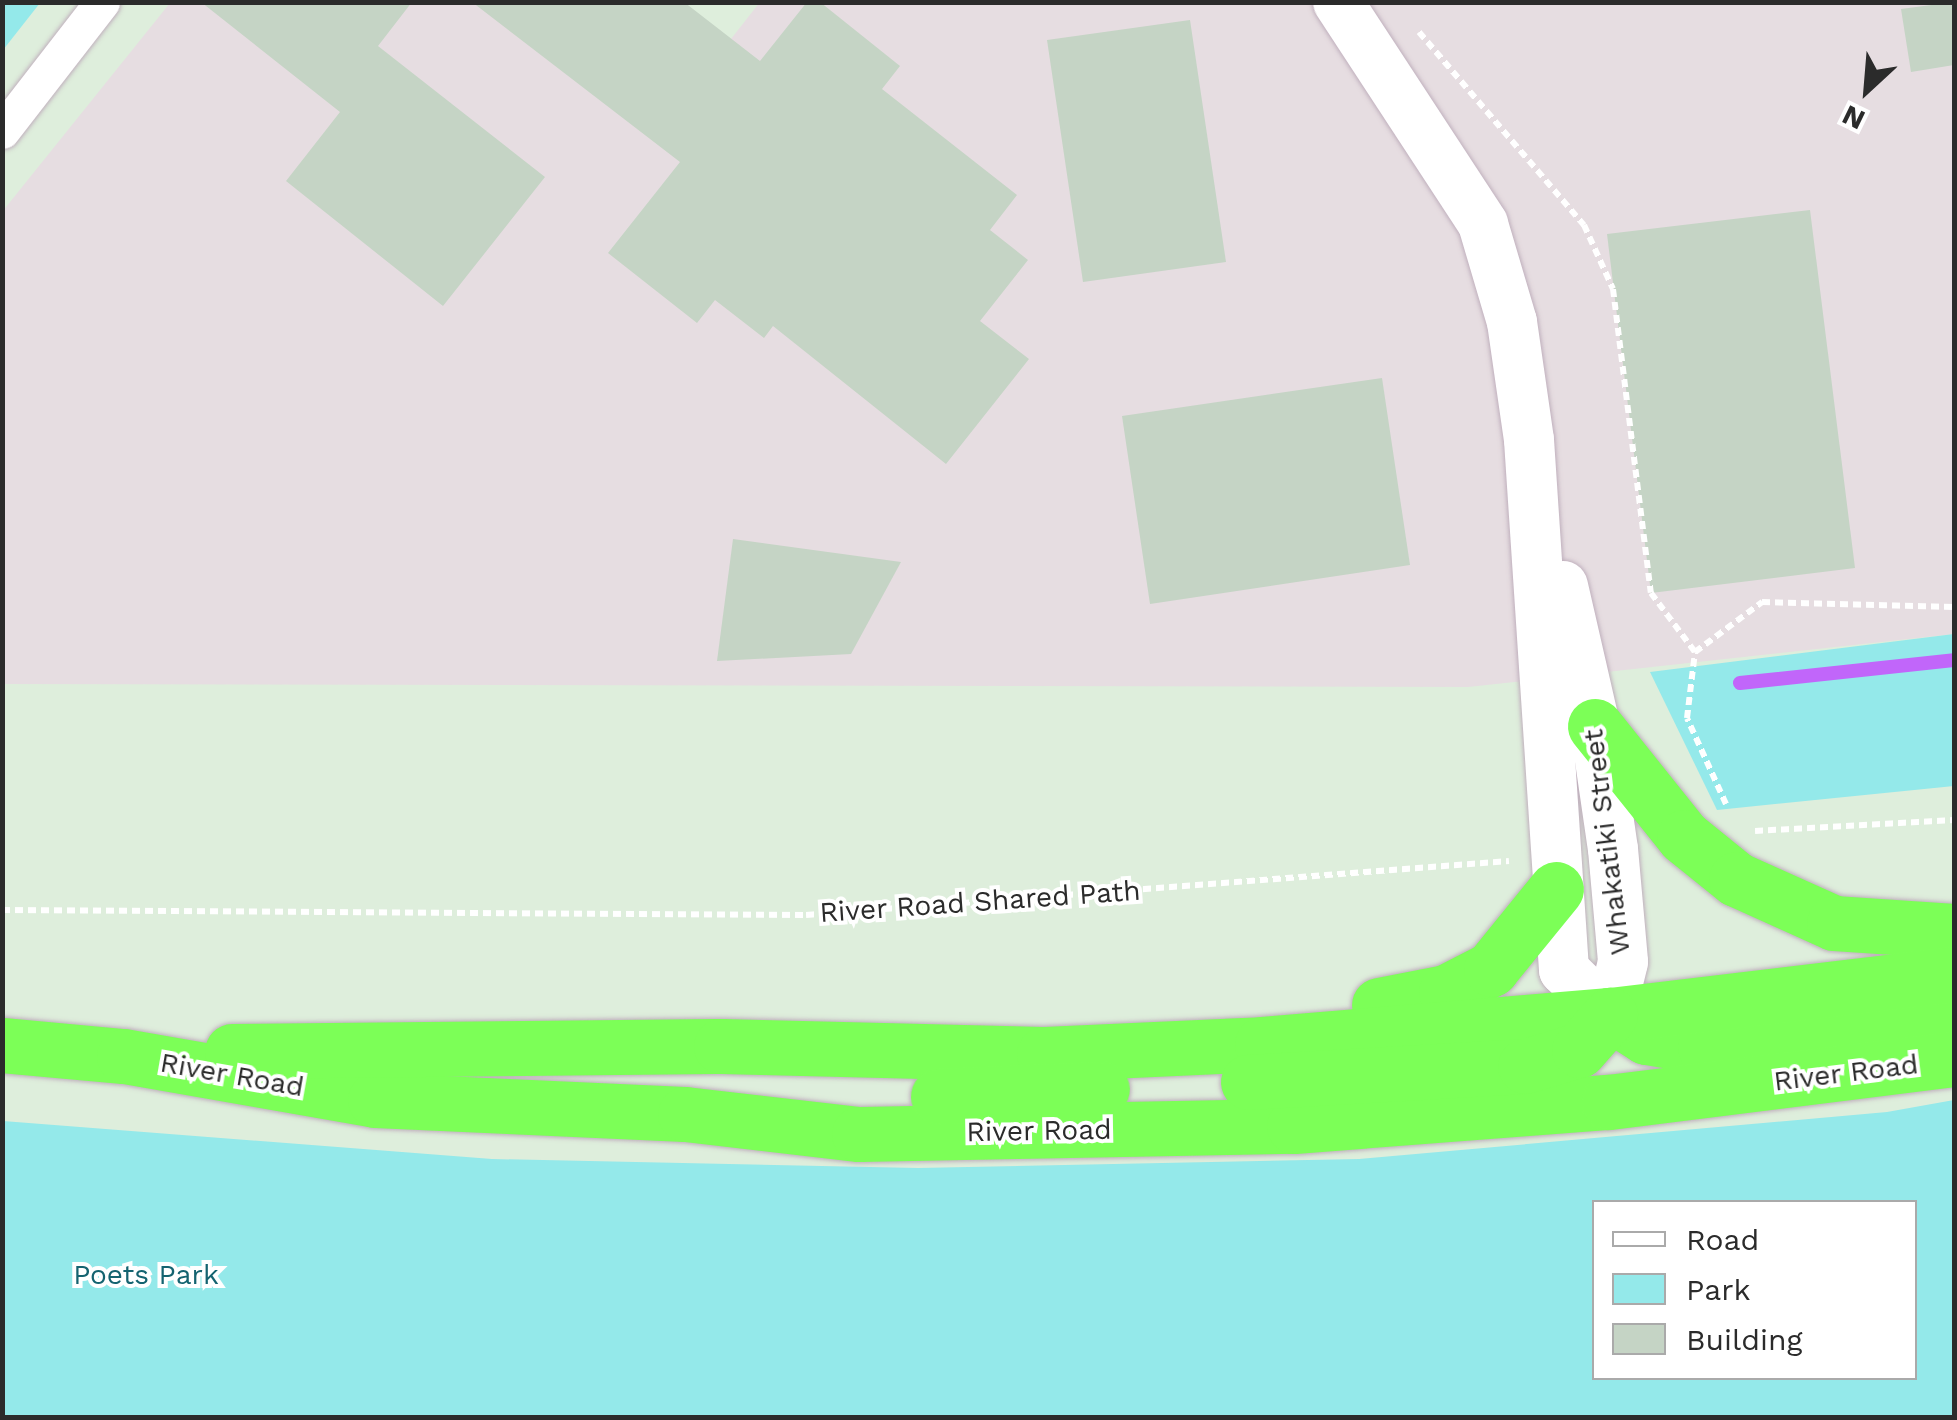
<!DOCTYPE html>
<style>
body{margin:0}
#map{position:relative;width:1957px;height:1420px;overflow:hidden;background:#deeedc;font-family:"Work Sans",sans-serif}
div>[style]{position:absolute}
.industrial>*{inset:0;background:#e6dde1}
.green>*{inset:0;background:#94e9ea}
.stream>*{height:14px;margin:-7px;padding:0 7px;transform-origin:7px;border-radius:7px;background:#c166fa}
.building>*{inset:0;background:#c5d4c5}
.path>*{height:6px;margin-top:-3px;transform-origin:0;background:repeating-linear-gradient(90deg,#fff 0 8px,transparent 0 13px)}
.roads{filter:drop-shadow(0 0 2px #c0b0bd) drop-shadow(0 0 2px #c0b0bd)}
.street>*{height:35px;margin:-17.5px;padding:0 17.5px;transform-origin:17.5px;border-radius:17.5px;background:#fff}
.secondary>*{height:50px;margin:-25px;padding:0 25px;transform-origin:25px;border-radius:25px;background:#fff}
.highway>*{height:55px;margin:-27.5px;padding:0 27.5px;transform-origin:27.5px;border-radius:27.5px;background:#7cff57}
span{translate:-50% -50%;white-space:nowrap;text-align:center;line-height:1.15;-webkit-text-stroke:8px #fff;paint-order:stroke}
.street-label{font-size:28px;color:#2b2b2b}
.park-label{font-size:28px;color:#146370}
.frame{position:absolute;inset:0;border:5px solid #2b2b2b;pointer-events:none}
.legend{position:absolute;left:1592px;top:1200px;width:325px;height:180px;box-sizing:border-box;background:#fff;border:2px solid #aaa;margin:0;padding:12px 18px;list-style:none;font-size:30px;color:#2b2b2b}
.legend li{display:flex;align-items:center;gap:20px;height:50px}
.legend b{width:50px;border:2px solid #aaa}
.north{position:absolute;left:1817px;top:40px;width:100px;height:100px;-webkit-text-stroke:8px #fff;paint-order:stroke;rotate:206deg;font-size:28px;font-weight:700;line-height:40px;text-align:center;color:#2b2b2b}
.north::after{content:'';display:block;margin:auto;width:35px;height:45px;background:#2b2b2b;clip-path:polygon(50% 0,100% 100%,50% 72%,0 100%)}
</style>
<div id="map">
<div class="industrial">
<i style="clip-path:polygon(760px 2px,1954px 3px,1954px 634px,1468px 687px,3px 684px,2px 212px,170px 3px,684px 3px,731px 39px)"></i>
</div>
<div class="green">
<i style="clip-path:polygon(3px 2px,40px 3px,3px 50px,2px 3px)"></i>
<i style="clip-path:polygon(1954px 634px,1954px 786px,1717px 810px,1650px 672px)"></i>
<i style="clip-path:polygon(evenodd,1954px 1100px,1954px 1417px,3px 1417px,3px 1121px,492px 1159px,918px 1168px,1359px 1159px,1887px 1112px,1954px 1100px,1594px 1202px,1914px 1202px,1914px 1378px,1594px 1378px,1594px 1202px)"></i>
</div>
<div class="stream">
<i style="left:1740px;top:683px;width:215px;rotate:-6.1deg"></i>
</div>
<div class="building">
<i style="clip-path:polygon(201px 2px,412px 2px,378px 46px,545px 177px,443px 306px,286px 181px,340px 112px)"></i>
<i style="clip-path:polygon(472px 2px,684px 2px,760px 61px,807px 2px,820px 2px,900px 66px,882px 89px,1017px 195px,990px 230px,1028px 260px,980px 321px,1029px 359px,946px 464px,773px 326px,764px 338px,715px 300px,697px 323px,608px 253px,680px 162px)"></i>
<i style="clip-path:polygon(1954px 2px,1954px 65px,1911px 72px,1901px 9px)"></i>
<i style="clip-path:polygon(1190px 20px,1226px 262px,1083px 282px,1047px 40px)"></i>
<i style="clip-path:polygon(1810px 210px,1855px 568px,1651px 593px,1607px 234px)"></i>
<i style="clip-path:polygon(1382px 378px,1410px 565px,1150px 604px,1122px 416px)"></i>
<i style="clip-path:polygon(733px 539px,901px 562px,851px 654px,717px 661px)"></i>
</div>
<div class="path">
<i style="left:1419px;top:32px;width:254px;rotate:49.5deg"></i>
<i style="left:1584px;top:225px;width:70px;rotate:65.6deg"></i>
<i style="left:1613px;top:289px;width:306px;rotate:82.9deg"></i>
<i style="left:1651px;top:593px;width:74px;rotate:53.3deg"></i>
<i style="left:1726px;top:804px;width:94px;rotate:-114.4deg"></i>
<i style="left:1687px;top:718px;width:66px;rotate:-83.1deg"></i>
<i style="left:1695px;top:652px;width:84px;rotate:-36.7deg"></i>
<i style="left:1762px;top:602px;width:192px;rotate:1.5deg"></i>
<i style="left:1755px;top:831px;width:199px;rotate:-3.2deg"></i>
<i style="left:2px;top:910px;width:804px;rotate:0.36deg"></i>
<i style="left:806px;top:915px;width:705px;rotate:-4.39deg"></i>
</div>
<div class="roads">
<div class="street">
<i style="left:2px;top:131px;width:163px;rotate:-52.2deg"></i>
</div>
<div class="secondary">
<i style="left:1338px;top:2px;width:265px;rotate:56.8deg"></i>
<i style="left:1483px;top:224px;width:102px;rotate:73.5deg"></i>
<i style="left:1512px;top:322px;width:119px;rotate:81.8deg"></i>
<i style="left:1529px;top:440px;width:531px;rotate:86.22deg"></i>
<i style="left:1564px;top:970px;width:64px;rotate:44.4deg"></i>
<i style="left:1563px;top:586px;width:144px;rotate:77.1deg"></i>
<i style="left:1595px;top:726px;width:124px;rotate:81.7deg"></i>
<i style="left:1613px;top:849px;width:113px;rotate:84.9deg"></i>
<i style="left:1623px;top:962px;width:55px;rotate:103.8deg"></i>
</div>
<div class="highway">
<i style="left:1595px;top:726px;width:142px;rotate:51.3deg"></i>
<i style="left:1684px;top:837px;width:67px;rotate:38.9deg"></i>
<i style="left:1736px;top:879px;width:107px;rotate:24.2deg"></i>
<i style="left:1834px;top:923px;width:120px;rotate:3.8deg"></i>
<i style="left:1379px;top:1005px;width:68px;rotate:-11deg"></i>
<i style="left:1446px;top:992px;width:51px;rotate:-27.1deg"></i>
<i style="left:1491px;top:969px;width:103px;rotate:-50.9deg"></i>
<i style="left:1616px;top:1018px;width:36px;rotate:32deg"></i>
<i style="left:1646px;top:1037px;width:60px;rotate:9.6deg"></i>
<i style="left:1705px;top:1047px;width:251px;rotate:-7.3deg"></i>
<i style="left:2px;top:1045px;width:122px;rotate:5.2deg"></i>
<i style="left:124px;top:1056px;width:255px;rotate:9.9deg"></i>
<i style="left:375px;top:1100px;width:310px;rotate:2.6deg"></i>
<i style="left:685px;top:1114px;width:175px;rotate:6.6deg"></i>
<i style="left:859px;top:1134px;width:435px;rotate:-1.1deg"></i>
<i style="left:1294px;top:1126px;width:316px;rotate:-4.4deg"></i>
<i style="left:1609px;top:1102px;width:348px;rotate:-7.1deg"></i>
<i style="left:232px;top:1051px;width:489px;rotate:-0.6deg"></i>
<i style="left:721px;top:1046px;width:323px;rotate:1.4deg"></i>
<i style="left:1044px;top:1054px;width:218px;rotate:-2.6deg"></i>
<i style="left:1262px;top:1044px;width:349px;rotate:-4.8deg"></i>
<i style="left:1610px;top:1015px;width:346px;rotate:-6.8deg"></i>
<i style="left:1248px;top:1082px;width:277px;rotate:-3.3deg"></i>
<i style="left:1525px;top:1066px;width:56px;rotate:-16.5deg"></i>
<i style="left:1579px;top:1050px;width:47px;rotate:-48.5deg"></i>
<i style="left:938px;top:1096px;width:164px;rotate:-2.4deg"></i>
</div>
</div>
<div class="street-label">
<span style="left:1607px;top:842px;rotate:-97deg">Whakatiki Street</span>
<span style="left:980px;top:902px;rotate:-4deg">River Road Shared Path</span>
<span style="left:1846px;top:1073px;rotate:-7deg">River Road</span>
<span style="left:232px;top:1075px;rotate:10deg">River Road</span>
<span style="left:1039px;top:1131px;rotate:-1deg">River Road</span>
</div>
<div class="park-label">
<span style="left:146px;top:1275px">Poets Park</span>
</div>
<div class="frame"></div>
<ul class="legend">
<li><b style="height:12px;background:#fff"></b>Road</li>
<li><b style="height:28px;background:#94e9ea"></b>Park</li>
<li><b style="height:28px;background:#c5d4c5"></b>Building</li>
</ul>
<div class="north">N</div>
</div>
